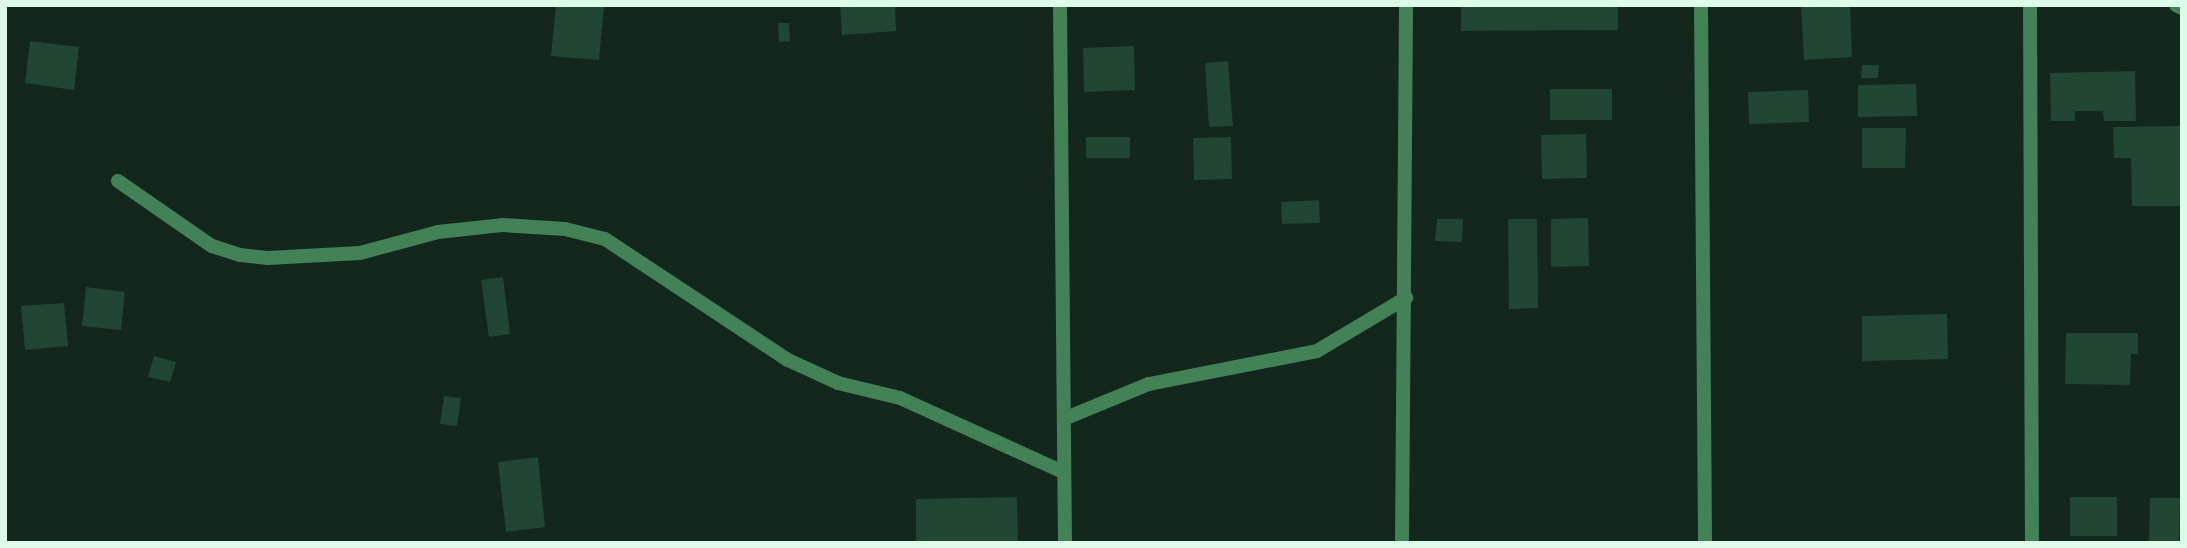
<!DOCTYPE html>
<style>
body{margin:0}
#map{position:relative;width:2187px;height:548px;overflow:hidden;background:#13271c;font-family:Lato,sans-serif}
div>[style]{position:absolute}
.building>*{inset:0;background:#214633}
.street>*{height:14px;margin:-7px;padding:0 7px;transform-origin:7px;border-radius:7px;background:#438157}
span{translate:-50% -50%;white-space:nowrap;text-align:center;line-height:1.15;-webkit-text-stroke:5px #13271c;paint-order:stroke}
.frame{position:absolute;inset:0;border:7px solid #ddfbe9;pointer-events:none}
</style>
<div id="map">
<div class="building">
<i style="clip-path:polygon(556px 5px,604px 5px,599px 60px,551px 56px)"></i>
<i style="clip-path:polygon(840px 5px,895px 5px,896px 31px,842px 35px)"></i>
<i style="clip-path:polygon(1461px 5px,1618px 5px,1618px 30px,1461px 31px)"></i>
<i style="clip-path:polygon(1801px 5px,1850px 5px,1852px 57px,1804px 60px)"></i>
<i style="clip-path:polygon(778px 23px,789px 23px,790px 41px,779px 42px)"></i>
<i style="clip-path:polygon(30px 41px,79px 47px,74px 90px,25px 83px)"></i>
<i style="clip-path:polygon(1134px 46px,1135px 90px,1084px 92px,1083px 48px)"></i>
<i style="clip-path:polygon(1228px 61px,1233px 126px,1209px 127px,1205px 63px)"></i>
<i style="clip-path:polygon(1862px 65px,1879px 65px,1878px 78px,1861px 78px)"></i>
<i style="clip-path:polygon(2135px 71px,2136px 121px,2104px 121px,2103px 111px,2075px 111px,2075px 121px,2051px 121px,2050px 73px)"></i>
<i style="clip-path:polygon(1916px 84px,1917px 116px,1858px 117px,1858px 85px)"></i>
<i style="clip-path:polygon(1550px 89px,1612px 89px,1612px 120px,1550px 120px)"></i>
<i style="clip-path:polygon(1808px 90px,1809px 122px,1749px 124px,1748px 92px)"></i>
<i style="clip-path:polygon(2182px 126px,2182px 206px,2132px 206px,2131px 158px,2114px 158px,2113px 127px)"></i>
<i style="clip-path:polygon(1862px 128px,1906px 128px,1905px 168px,1862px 168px)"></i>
<i style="clip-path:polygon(1586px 134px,1587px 178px,1542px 179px,1541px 135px)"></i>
<i style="clip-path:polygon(1086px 137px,1130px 137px,1130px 158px,1086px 158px)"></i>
<i style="clip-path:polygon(1231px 137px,1232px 179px,1194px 180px,1193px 138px)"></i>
<i style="clip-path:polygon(1319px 200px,1320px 223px,1282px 224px,1281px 202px)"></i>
<i style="clip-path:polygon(1588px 218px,1589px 266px,1551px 267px,1551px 219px)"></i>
<i style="clip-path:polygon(1437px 219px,1463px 219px,1462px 242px,1435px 241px)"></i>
<i style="clip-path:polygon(1508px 219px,1537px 219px,1538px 308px,1509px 309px)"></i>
<i style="clip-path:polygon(503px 277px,510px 334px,489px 337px,481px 280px)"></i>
<i style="clip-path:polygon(86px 287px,125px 292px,121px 330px,82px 326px)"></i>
<i style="clip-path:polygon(64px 303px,68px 346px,25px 350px,21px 306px)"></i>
<i style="clip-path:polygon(1947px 314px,1948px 359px,1862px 361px,1862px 316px)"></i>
<i style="clip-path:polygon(2066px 333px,2138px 333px,2138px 354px,2131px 354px,2130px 385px,2065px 384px)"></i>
<i style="clip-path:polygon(154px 356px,176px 362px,170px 382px,148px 377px)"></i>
<i style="clip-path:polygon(444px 396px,461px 398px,457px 426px,440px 424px)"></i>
<i style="clip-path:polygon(538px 457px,545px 527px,506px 532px,498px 462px)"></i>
<i style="clip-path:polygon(1017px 497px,1018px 543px,916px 543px,916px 499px)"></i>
<i style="clip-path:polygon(2070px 497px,2117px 497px,2117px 536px,2070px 536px)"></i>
<i style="clip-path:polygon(2150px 498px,2180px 498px,2179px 543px,2149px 543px)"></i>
</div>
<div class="street">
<i style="left:1060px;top:5px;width:538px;rotate:89.47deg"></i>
<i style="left:1701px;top:5px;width:538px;rotate:89.57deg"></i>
<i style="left:2030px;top:5px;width:538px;rotate:89.79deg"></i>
<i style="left:2176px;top:5px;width:7px;rotate:27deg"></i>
<i style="left:118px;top:181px;width:114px;rotate:34.7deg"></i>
<i style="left:212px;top:246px;width:29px;rotate:18deg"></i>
<i style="left:240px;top:255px;width:28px;rotate:6deg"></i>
<i style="left:268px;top:258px;width:92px;rotate:-3.1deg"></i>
<i style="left:360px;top:253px;width:81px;rotate:-15.1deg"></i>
<i style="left:438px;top:232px;width:64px;rotate:-6.2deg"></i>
<i style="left:502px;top:225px;width:63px;rotate:3.6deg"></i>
<i style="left:565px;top:229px;width:41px;rotate:14deg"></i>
<i style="left:605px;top:239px;width:219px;rotate:33.5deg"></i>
<i style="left:788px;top:360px;width:55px;rotate:24.7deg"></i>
<i style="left:838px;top:383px;width:64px;rotate:13.6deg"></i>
<i style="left:900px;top:398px;width:179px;rotate:24.4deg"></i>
<i style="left:1066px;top:418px;width:90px;rotate:-22.3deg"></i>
<i style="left:1149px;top:384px;width:171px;rotate:-11.1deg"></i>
<i style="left:1317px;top:351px;width:104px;rotate:-30.8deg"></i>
<i style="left:1402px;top:543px;width:538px;rotate:-89.57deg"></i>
</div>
<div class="frame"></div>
</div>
